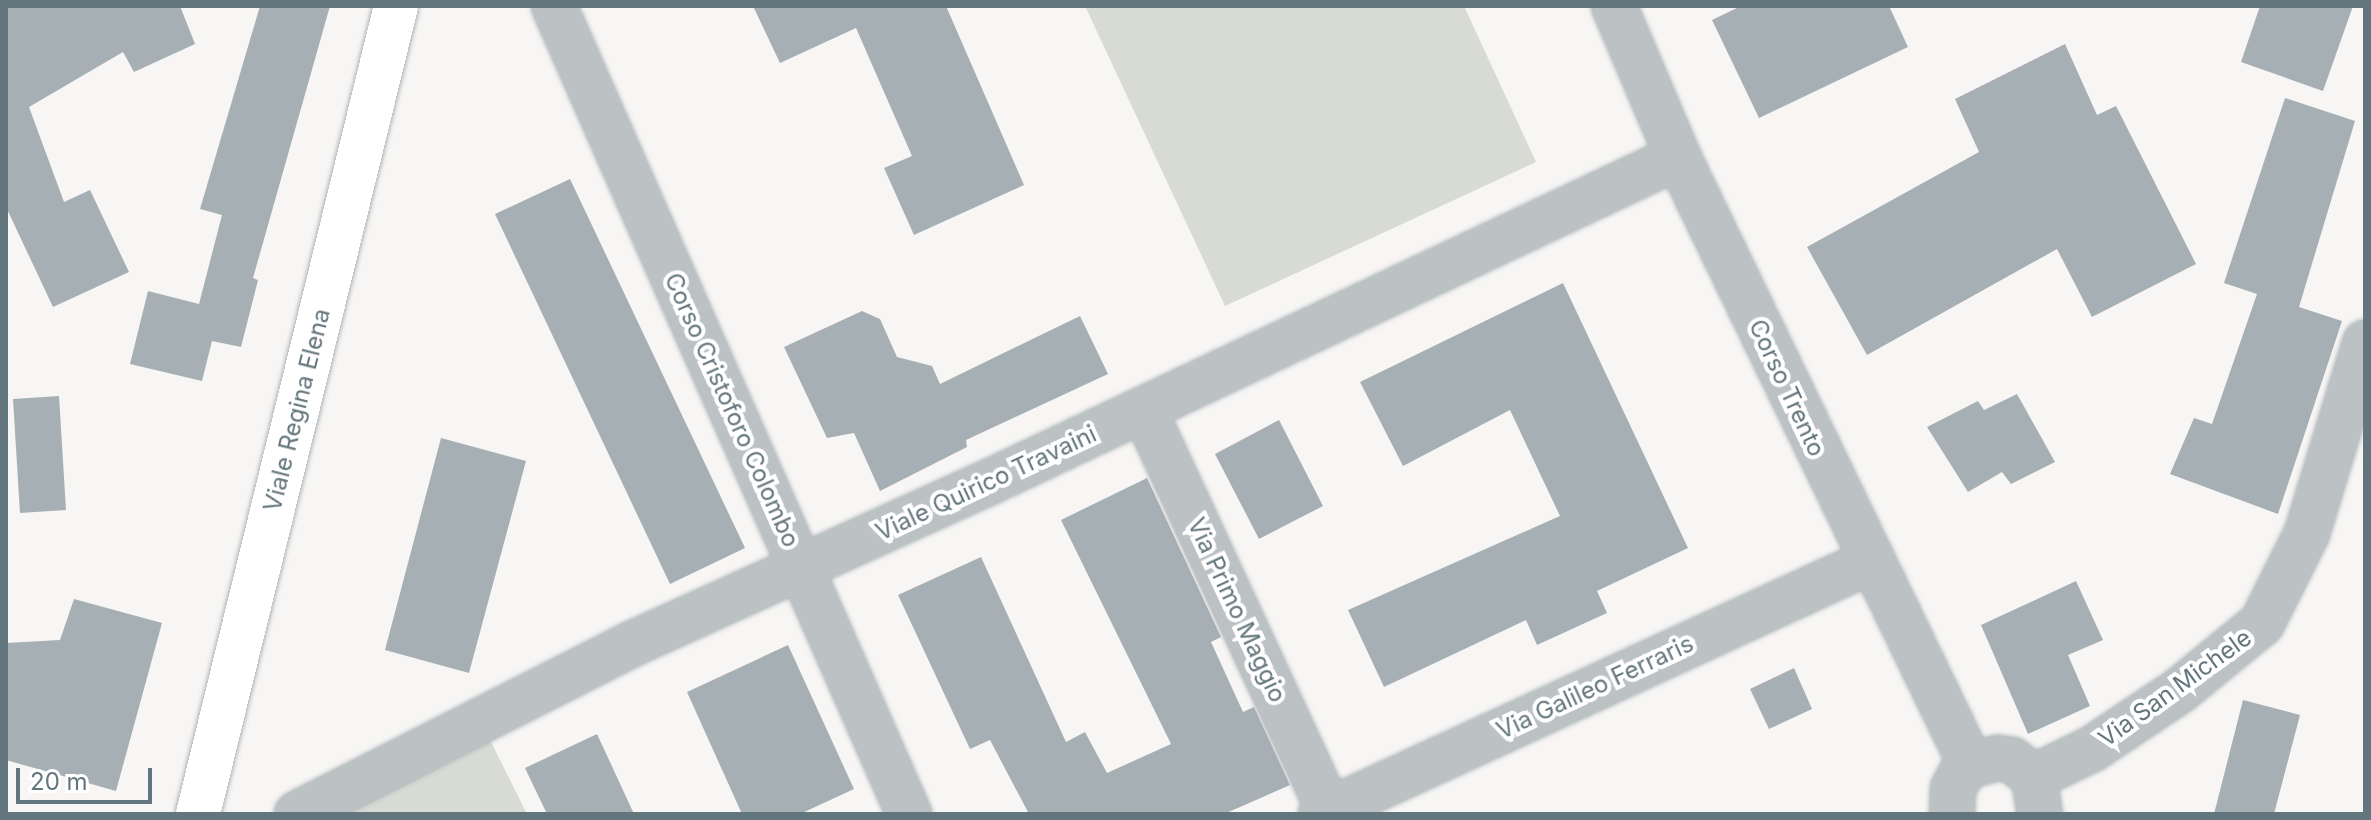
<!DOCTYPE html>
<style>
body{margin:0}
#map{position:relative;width:2371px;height:820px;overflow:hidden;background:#f7f6f4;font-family:Inter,sans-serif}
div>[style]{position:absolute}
.green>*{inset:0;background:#d8dbd4}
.building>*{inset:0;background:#a6afb3}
.roads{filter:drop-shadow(0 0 2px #afb6b9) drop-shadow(0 0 2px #afb6b9)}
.minor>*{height:44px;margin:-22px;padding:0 22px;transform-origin:22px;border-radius:22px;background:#bcc2c4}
.secondary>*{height:44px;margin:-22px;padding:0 22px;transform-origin:22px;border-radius:22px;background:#fff}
span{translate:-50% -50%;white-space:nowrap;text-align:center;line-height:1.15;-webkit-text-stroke:8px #fff;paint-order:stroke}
.street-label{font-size:24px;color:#64767d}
.frame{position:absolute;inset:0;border:8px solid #64767d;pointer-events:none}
.scale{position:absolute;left:16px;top:768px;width:136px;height:36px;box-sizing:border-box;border:4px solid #64767d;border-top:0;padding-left:10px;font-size:24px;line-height:28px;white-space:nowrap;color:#64767d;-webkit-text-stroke:6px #fff;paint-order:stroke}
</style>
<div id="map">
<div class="green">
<i style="clip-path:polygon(1085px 6px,1464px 6px,1536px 162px,1225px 306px)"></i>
<i style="clip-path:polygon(489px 738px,527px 814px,335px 814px)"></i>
</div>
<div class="building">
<i style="clip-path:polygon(6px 6px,180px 6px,195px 44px,134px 72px,123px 52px,29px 107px,64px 202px,90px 190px,129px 272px,53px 307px,6px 207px)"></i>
<i style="clip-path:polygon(260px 6px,330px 6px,253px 278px,258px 280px,241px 347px,212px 341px,202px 381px,130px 364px,148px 291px,199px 304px,222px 215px,200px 209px)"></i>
<i style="clip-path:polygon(753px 6px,946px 6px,1024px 185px,914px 235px,884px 168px,912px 156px,856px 28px,780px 63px)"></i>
<i style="clip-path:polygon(1741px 6px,1889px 6px,1908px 47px,1759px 118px,1712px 20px)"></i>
<i style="clip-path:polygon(2260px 6px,2353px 6px,2323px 91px,2241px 62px)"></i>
<i style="clip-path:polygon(2065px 44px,2097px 115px,2116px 106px,2196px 264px,2092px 317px,2057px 249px,1867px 355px,1807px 247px,1979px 152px,1955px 99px)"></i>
<i style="clip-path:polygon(2285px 98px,2355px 121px,2299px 307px,2342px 321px,2278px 514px,2170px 474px,2194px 418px,2212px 424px,2257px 294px,2224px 283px)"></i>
<i style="clip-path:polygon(570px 179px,745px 548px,670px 584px,495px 214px)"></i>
<i style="clip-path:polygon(1563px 283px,1688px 548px,1597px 591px,1607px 613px,1537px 645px,1526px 620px,1384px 687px,1348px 610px,1560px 516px,1510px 410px,1403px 466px,1360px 382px)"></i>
<i style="clip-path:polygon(862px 311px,880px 319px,897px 357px,932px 366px,940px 384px,1080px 316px,1108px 374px,966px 440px,967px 447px,880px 491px,854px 433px,827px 438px,784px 347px)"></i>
<i style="clip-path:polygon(2017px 394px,2055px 462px,2011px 484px,2002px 472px,1968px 492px,1927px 427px,1978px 401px,1984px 410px)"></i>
<i style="clip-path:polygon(59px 396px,66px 510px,20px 513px,13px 399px)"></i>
<i style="clip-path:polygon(1279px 420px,1323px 506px,1259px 539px,1215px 454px)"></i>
<i style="clip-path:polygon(441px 438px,526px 461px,469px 673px,385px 650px)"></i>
<i style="clip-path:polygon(1147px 478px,1221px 637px,1211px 642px,1243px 712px,1254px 707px,1290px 785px,1224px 814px,1029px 814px,990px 740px,970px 749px,898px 595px,981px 557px,1066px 742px,1085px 732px,1107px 773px,1171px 744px,1061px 520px)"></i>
<i style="clip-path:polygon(2076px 581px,2103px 640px,2068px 655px,2090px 706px,2028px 734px,1981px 625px)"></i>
<i style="clip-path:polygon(74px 599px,162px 623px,116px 791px,6px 760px,6px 643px,60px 640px)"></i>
<i style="clip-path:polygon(788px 645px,854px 789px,800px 814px,742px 814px,687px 692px)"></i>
<i style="clip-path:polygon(1794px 668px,1812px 709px,1769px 729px,1750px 689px)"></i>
<i style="clip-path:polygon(2243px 700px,2300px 715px,2274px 814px,2214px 814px)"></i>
<i style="clip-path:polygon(597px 734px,634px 814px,547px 814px,525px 768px)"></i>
</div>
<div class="roads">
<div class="minor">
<i style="left:554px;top:6px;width:883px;rotate:66.28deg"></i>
<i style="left:1614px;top:6px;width:164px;rotate:67deg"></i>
<i style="left:1678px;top:157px;width:675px;rotate:64.27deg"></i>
<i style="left:1144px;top:410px;width:441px;rotate:65.2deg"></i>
<i style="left:2034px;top:777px;width:64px;rotate:-25.8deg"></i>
<i style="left:2092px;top:749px;width:105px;rotate:-33.7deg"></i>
<i style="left:2179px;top:691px;width:107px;rotate:-39.3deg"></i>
<i style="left:2262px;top:623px;width:101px;rotate:-63.4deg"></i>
<i style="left:2307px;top:533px;width:199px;rotate:-73deg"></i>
<i style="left:297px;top:814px;width:376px;rotate:-26.9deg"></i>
<i style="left:632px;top:644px;width:383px;rotate:-24.4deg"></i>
<i style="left:981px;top:486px;width:771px;rotate:-25.27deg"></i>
<i style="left:1321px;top:814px;width:603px;rotate:-24.7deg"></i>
<i style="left:1952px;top:814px;width:25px;rotate:-88deg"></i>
<i style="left:1953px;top:789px;width:16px;rotate:-63deg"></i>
<i style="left:1960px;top:775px;width:15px;rotate:-42deg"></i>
<i style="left:1971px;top:765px;width:28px;rotate:-15deg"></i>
<i style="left:1998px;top:758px;width:14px;rotate:8deg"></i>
<i style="left:2012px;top:760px;width:28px;rotate:38deg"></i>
<i style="left:2034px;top:777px;width:37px;rotate:81deg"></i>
</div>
<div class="secondary">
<i style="left:198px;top:814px;width:832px;rotate:-76.23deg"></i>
</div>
</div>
<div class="street-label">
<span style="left:1787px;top:388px;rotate:65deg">Corso Trento</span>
<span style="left:297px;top:410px;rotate:-76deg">Viale Regina Elena</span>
<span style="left:732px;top:410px;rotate:66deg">Corso Cristoforo Colombo</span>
<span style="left:986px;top:483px;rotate:-25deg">Viale Quirico Travaini</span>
<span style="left:1237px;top:610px;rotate:65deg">Via Primo Maggio</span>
<span style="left:1595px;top:687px;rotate:-25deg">Via Galileo Ferraris</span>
<span style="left:2175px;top:688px;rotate:-36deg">Via San Michele</span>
</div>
<div class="frame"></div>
<div class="scale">20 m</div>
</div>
